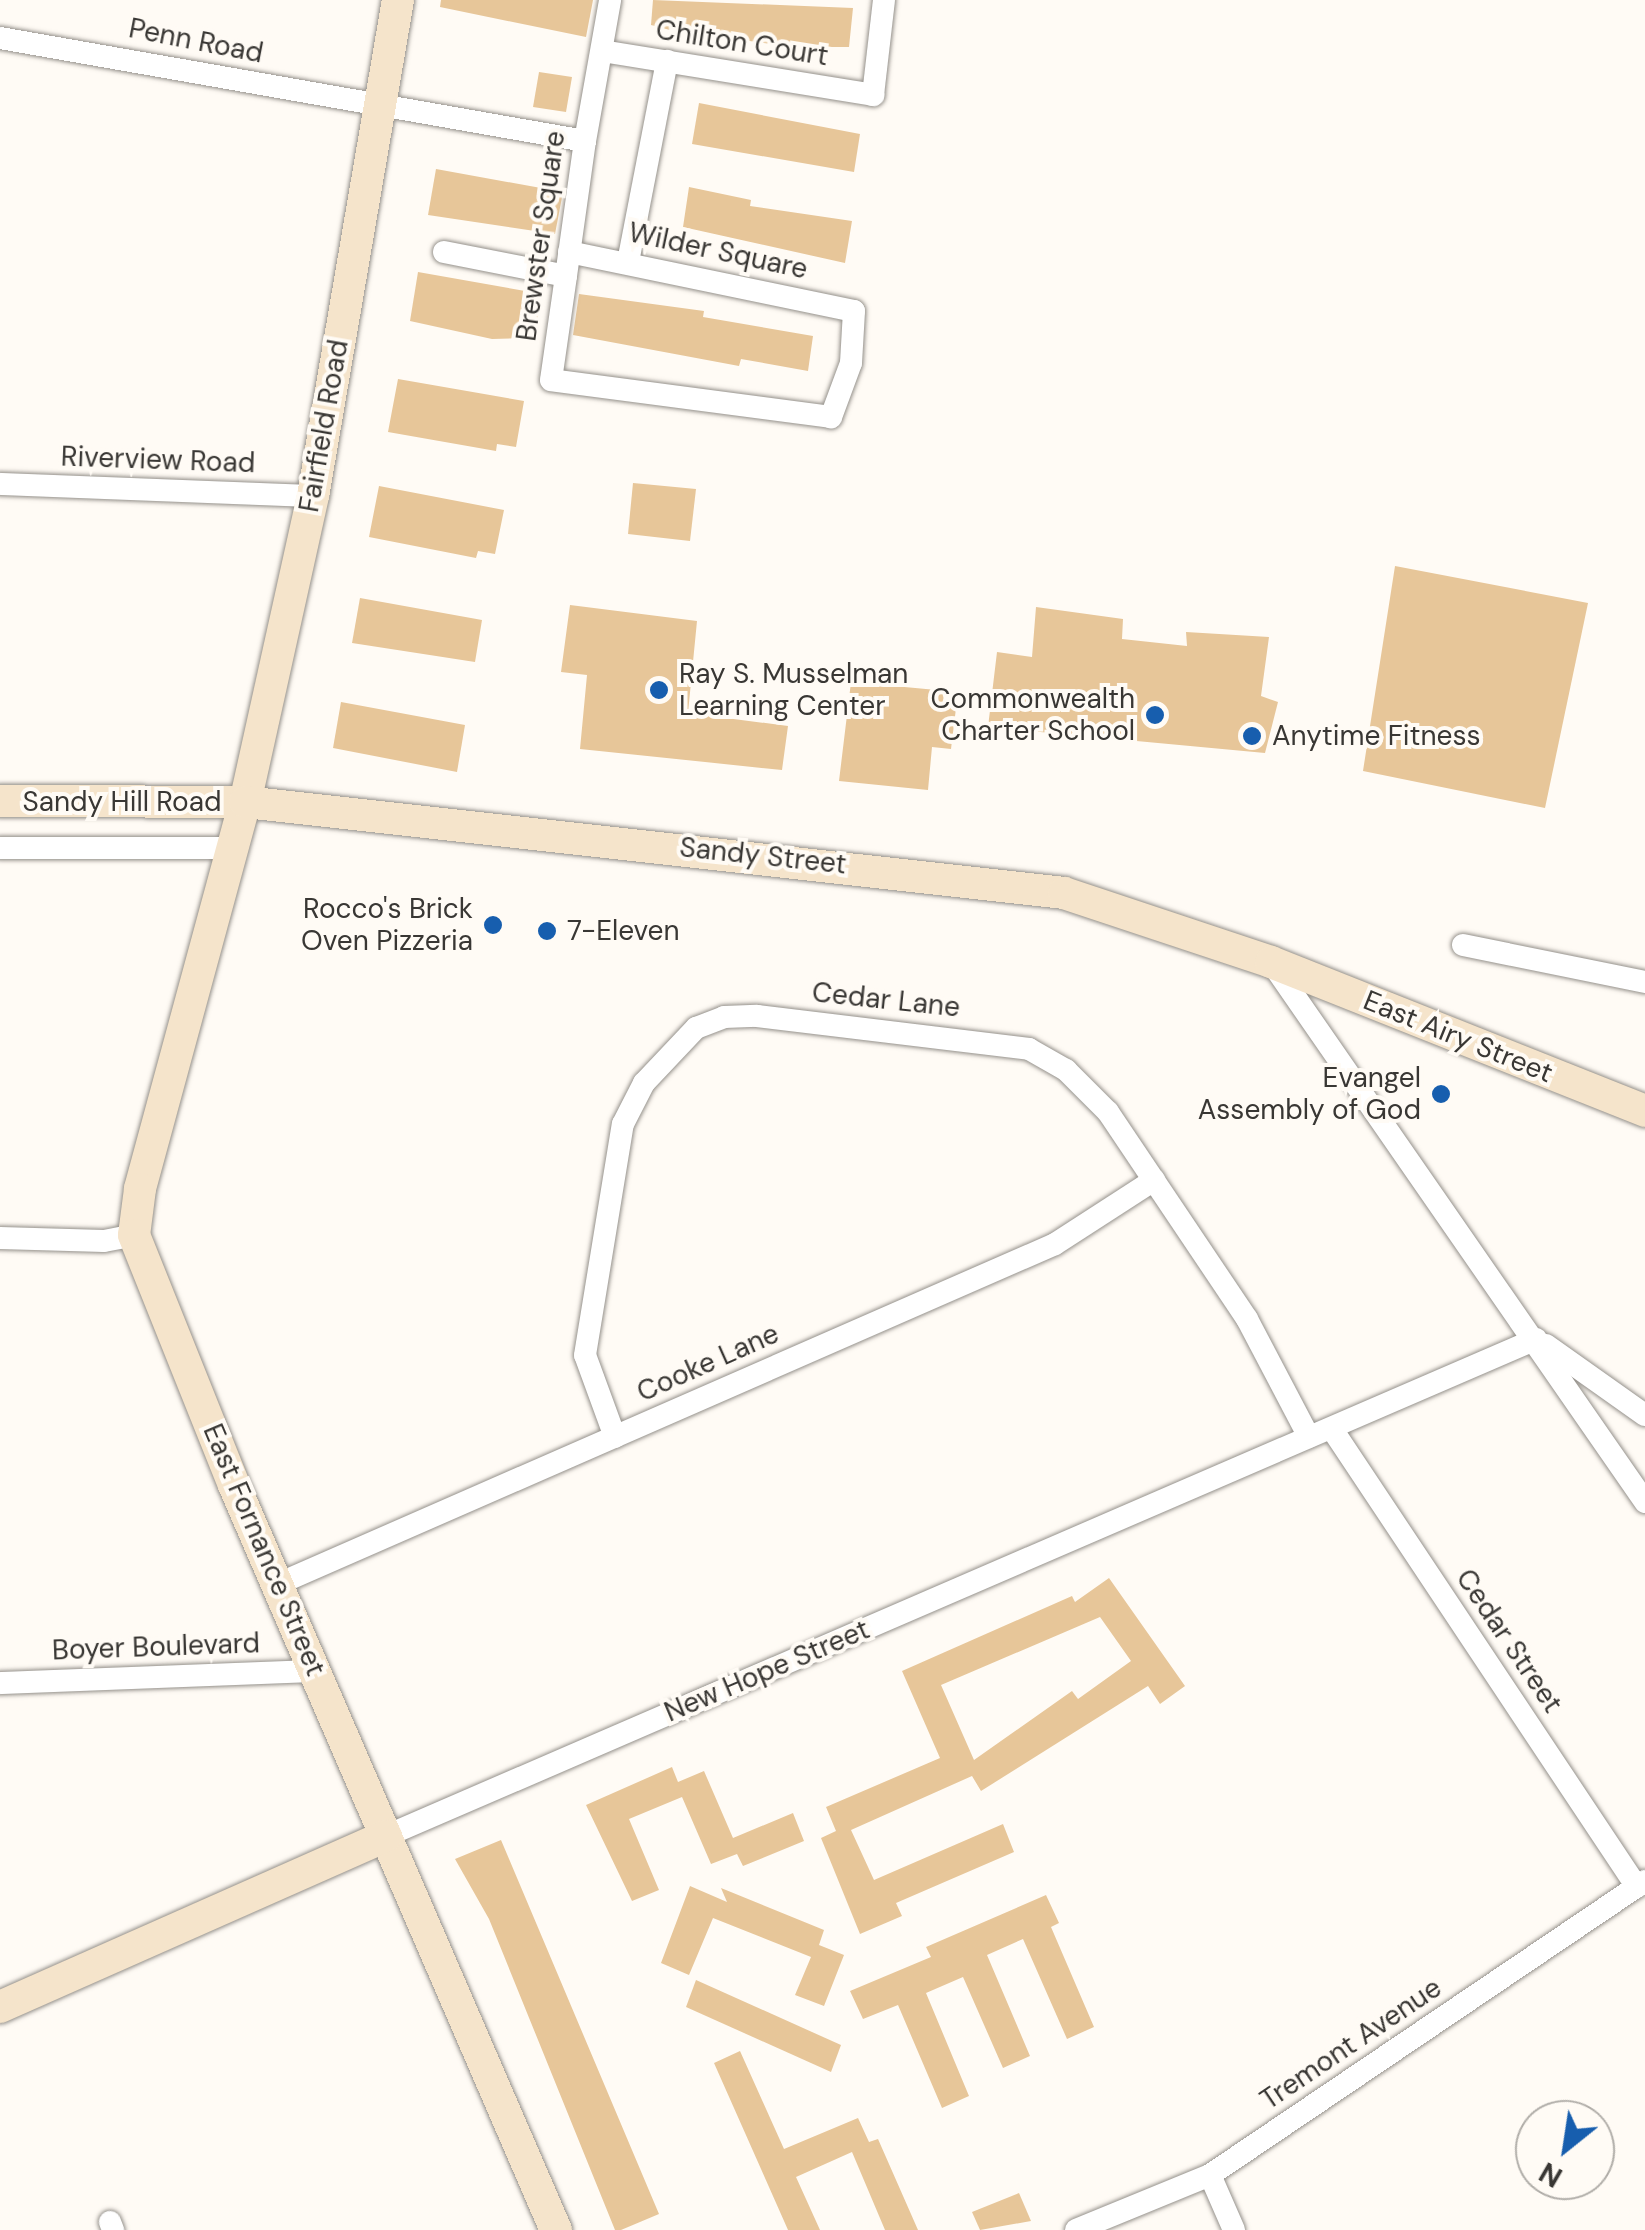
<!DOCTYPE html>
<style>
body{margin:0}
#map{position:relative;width:1645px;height:2230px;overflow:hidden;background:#fffbf5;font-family:"DM Sans",sans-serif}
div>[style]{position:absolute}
.building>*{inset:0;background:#e7c699}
.roads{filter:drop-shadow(0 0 2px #95918b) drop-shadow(0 0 2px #95918b)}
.street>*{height:22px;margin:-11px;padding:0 11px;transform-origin:11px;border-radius:11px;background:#fff}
.secondary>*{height:32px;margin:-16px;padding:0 16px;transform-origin:16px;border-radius:16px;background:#f5e4cb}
.dots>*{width:28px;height:28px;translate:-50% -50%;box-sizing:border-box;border:5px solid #fffbf5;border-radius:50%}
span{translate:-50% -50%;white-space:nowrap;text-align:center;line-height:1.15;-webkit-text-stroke:8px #fffbf5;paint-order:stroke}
.street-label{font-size:28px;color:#393734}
.poi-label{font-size:28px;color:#393734}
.left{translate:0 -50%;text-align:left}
.right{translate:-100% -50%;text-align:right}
.north{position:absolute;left:1515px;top:2100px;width:100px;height:100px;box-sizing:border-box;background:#fffbf5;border:2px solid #b0ada8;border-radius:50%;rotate:210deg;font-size:28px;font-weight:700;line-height:40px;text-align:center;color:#393734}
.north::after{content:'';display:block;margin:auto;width:35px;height:45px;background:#175eae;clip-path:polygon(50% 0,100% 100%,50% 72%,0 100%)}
</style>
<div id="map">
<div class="building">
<i style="clip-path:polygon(441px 0,593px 0,586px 37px,440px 7px)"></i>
<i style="clip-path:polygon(653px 0,853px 8px,849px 47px,793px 47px,670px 30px,651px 25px)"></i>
<i style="clip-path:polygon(539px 72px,572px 77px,566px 112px,533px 107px)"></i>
<i style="clip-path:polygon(699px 103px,860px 134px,854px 172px,692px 144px)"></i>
<i style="clip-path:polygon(436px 169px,563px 192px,555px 234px,428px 215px)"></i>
<i style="clip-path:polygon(689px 187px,751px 200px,750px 206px,852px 221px,845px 263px,683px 227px)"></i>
<i style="clip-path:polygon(418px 272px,542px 294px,534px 338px,492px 339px,410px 321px)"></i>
<i style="clip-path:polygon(579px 294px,704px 311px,703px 317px,813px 336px,808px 371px,741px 359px,739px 366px,573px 335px)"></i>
<i style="clip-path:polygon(398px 379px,524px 401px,516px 447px,497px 444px,496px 451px,388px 432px)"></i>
<i style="clip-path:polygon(633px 483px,696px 489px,690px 541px,628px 534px)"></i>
<i style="clip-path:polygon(379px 486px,504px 510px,495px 554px,478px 551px,476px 558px,369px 537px)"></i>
<i style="clip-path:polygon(1395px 566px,1588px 603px,1545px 808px,1363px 771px)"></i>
<i style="clip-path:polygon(360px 598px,482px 620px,475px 662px,352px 643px)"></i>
<i style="clip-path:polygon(570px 605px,697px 621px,688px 713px,788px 726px,782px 770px,580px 749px,587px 675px,561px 672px)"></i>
<i style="clip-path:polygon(1036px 607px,1123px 619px,1122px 639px,1187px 646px,1186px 632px,1269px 637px,1261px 696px,1278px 702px,1265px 753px,988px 727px,997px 652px,1032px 657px)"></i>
<i style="clip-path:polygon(851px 682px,958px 692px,951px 749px,932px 747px,928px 790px,839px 781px)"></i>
<i style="clip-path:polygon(341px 702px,465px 725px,457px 772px,333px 748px)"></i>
<i style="clip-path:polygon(evenodd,1109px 1578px,1185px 1686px,1160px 1704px,1148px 1686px,981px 1791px,972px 1776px,851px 1830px,874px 1880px,1003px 1824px,1014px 1852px,896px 1903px,902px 1916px,860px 1934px,821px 1838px,836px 1831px,826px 1807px,940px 1758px,902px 1671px,1072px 1596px,1075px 1602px,1109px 1578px,1100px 1617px,1131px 1661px,1078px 1699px,1072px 1691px,974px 1760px,941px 1685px,1100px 1617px)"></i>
<i style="clip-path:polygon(672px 1767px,678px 1782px,704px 1771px,733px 1838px,793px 1813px,804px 1841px,743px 1866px,737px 1854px,711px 1864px,682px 1797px,629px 1819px,659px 1890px,632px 1901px,586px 1805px)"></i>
<i style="clip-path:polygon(501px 1840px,659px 2214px,621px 2230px,615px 2230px,489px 1919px,455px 1859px)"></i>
<i style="clip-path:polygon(690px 1886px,727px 1902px,721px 1888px,824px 1930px,819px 1945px,844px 1955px,824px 2006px,795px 1995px,811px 1957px,713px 1918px,689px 1975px,661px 1963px)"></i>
<i style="clip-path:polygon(1046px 1895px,1059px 1923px,1051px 1927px,1094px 2027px,1067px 2039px,1023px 1939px,987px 1955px,1030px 2056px,1003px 2068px,963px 1977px,926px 1993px,969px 2096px,942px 2108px,898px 2005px,863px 2019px,850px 1991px,931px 1957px,926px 1947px)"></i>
<i style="clip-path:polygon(696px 1980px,841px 2045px,831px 2072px,686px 2007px)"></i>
<i style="clip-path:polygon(740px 2051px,784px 2149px,858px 2118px,869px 2142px,878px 2139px,918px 2230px,885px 2230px,852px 2152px,796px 2177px,820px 2230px,788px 2230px,714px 2063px)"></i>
<i style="clip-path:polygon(1019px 2193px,1031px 2221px,980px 2230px,972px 2212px)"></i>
</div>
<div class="roads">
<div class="street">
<i style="left:0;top:38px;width:594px;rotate:9.99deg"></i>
<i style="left:602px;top:51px;width:275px;rotate:9.2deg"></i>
<i style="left:873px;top:95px;width:96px;rotate:-83.4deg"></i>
<i style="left:444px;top:252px;width:124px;rotate:11.1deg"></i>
<i style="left:569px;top:252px;width:291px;rotate:11.7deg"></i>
<i style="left:854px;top:311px;width:52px;rotate:93.3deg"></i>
<i style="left:851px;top:363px;width:58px;rotate:110.3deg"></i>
<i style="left:831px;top:417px;width:282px;rotate:-172.5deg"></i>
<i style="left:551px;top:380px;width:105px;rotate:-81.8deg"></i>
<i style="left:566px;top:276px;width:136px;rotate:-82deg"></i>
<i style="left:585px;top:141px;width:143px;rotate:-79.9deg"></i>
<i style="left:628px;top:262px;width:205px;rotate:-79deg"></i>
<i style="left:0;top:484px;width:313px;rotate:2.2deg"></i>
<i style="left:0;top:848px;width:230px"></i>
<i style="left:1463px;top:945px;width:186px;rotate:11.5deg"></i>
<i style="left:1271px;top:962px;width:657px;rotate:55.29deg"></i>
<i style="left:0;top:1238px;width:104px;rotate:1.7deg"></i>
<i style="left:104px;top:1241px;width:31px;rotate:-11deg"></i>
<i style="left:1546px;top:1345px;width:121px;rotate:35.3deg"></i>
<i style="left:1332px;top:1429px;width:550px;rotate:56.34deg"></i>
<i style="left:615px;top:1437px;width:87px;rotate:-110.1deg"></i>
<i style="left:585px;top:1355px;width:234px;rotate:-80.7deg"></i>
<i style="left:623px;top:1124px;width:46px;rotate:-62.9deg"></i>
<i style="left:644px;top:1083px;width:76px;rotate:-46.6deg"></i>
<i style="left:696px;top:1028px;width:30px;rotate:-21deg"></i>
<i style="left:724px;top:1017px;width:33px;rotate:-2deg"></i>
<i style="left:757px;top:1016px;width:274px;rotate:6.9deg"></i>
<i style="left:1029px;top:1049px;width:43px;rotate:29.6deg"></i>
<i style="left:1066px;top:1070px;width:59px;rotate:45deg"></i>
<i style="left:1108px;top:1112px;width:249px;rotate:56.1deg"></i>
<i style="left:1247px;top:1319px;width:133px;rotate:62.3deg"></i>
<i style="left:278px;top:1584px;width:848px;rotate:-23.63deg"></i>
<i style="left:1055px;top:1244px;width:118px;rotate:-32.9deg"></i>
<i style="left:0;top:1683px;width:315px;rotate:-2.2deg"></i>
<i style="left:386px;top:1836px;width:1253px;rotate:-23.37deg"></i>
<i style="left:1210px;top:2175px;width:60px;rotate:66.4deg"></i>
<i style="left:110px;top:2222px;width:9px;rotate:69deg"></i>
<i style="left:1076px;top:2230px;width:145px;rotate:-22.3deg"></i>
<i style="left:1210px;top:2175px;width:525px;rotate:-34.05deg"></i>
</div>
<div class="secondary">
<i style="left:398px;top:0;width:503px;rotate:99.72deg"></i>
<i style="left:313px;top:496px;width:313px;rotate:102.5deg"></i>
<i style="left:245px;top:802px;width:401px;rotate:105.2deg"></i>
<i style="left:140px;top:1189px;width:46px;rotate:97.4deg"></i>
<i style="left:134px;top:1235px;width:269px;rotate:68.2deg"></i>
<i style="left:234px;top:1485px;width:812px;rotate:66.63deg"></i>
<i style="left:0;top:801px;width:245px;rotate:0.2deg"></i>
<i style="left:245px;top:802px;width:824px;rotate:6.34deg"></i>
<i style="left:1064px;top:893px;width:218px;rotate:18.4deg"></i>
<i style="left:1271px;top:962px;width:403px;rotate:21.7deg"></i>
<i style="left:0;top:2007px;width:422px;rotate:-23.9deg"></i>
</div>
</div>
<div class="dots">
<i style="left:659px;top:690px;background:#175eae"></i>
<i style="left:1155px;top:715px;background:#175eae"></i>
<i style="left:1252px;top:736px;background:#175eae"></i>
<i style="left:493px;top:925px;background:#175eae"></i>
<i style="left:547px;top:931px;background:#175eae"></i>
<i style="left:1441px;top:1094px;background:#175eae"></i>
</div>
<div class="street-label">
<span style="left:196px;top:41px;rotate:11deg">Penn Road</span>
<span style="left:742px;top:43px;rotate:9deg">Chilton Court</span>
<span style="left:541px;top:236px;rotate:-82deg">Brewster Square</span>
<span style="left:718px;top:251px;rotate:12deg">Wilder Square</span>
<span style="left:324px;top:426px;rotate:-80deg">Fairfield Road</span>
<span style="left:158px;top:460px;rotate:2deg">Riverview Road</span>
<span style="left:122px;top:802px">Sandy Hill Road</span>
<span style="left:763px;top:856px;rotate:6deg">Sandy Street</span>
<span style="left:886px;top:1000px;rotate:6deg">Cedar Lane</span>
<span style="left:1458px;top:1037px;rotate:22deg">East Airy Street</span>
<span style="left:708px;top:1363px;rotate:-24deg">Cooke Lane</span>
<span style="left:264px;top:1550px;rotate:67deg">East Fornance Street</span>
<span style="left:1509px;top:1641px;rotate:56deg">Cedar Street</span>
<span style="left:156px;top:1647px;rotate:-2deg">Boyer Boulevard</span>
<span style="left:767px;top:1671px;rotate:-23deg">New Hope Street</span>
<span style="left:1351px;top:2044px;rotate:-34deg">Tremont Avenue</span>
</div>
<div class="poi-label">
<span class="left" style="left:679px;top:690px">Ray S. Musselman<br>Learning Center</span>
<span class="right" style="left:1135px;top:715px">Commonwealth<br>Charter School</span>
<span class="left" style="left:1272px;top:736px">Anytime Fitness</span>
<span class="right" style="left:473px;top:925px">Rocco's Brick<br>Oven Pizzeria</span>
<span class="left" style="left:567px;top:931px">7-Eleven</span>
<span class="right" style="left:1421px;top:1094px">Evangel<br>Assembly of God</span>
</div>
<div class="north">N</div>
</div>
